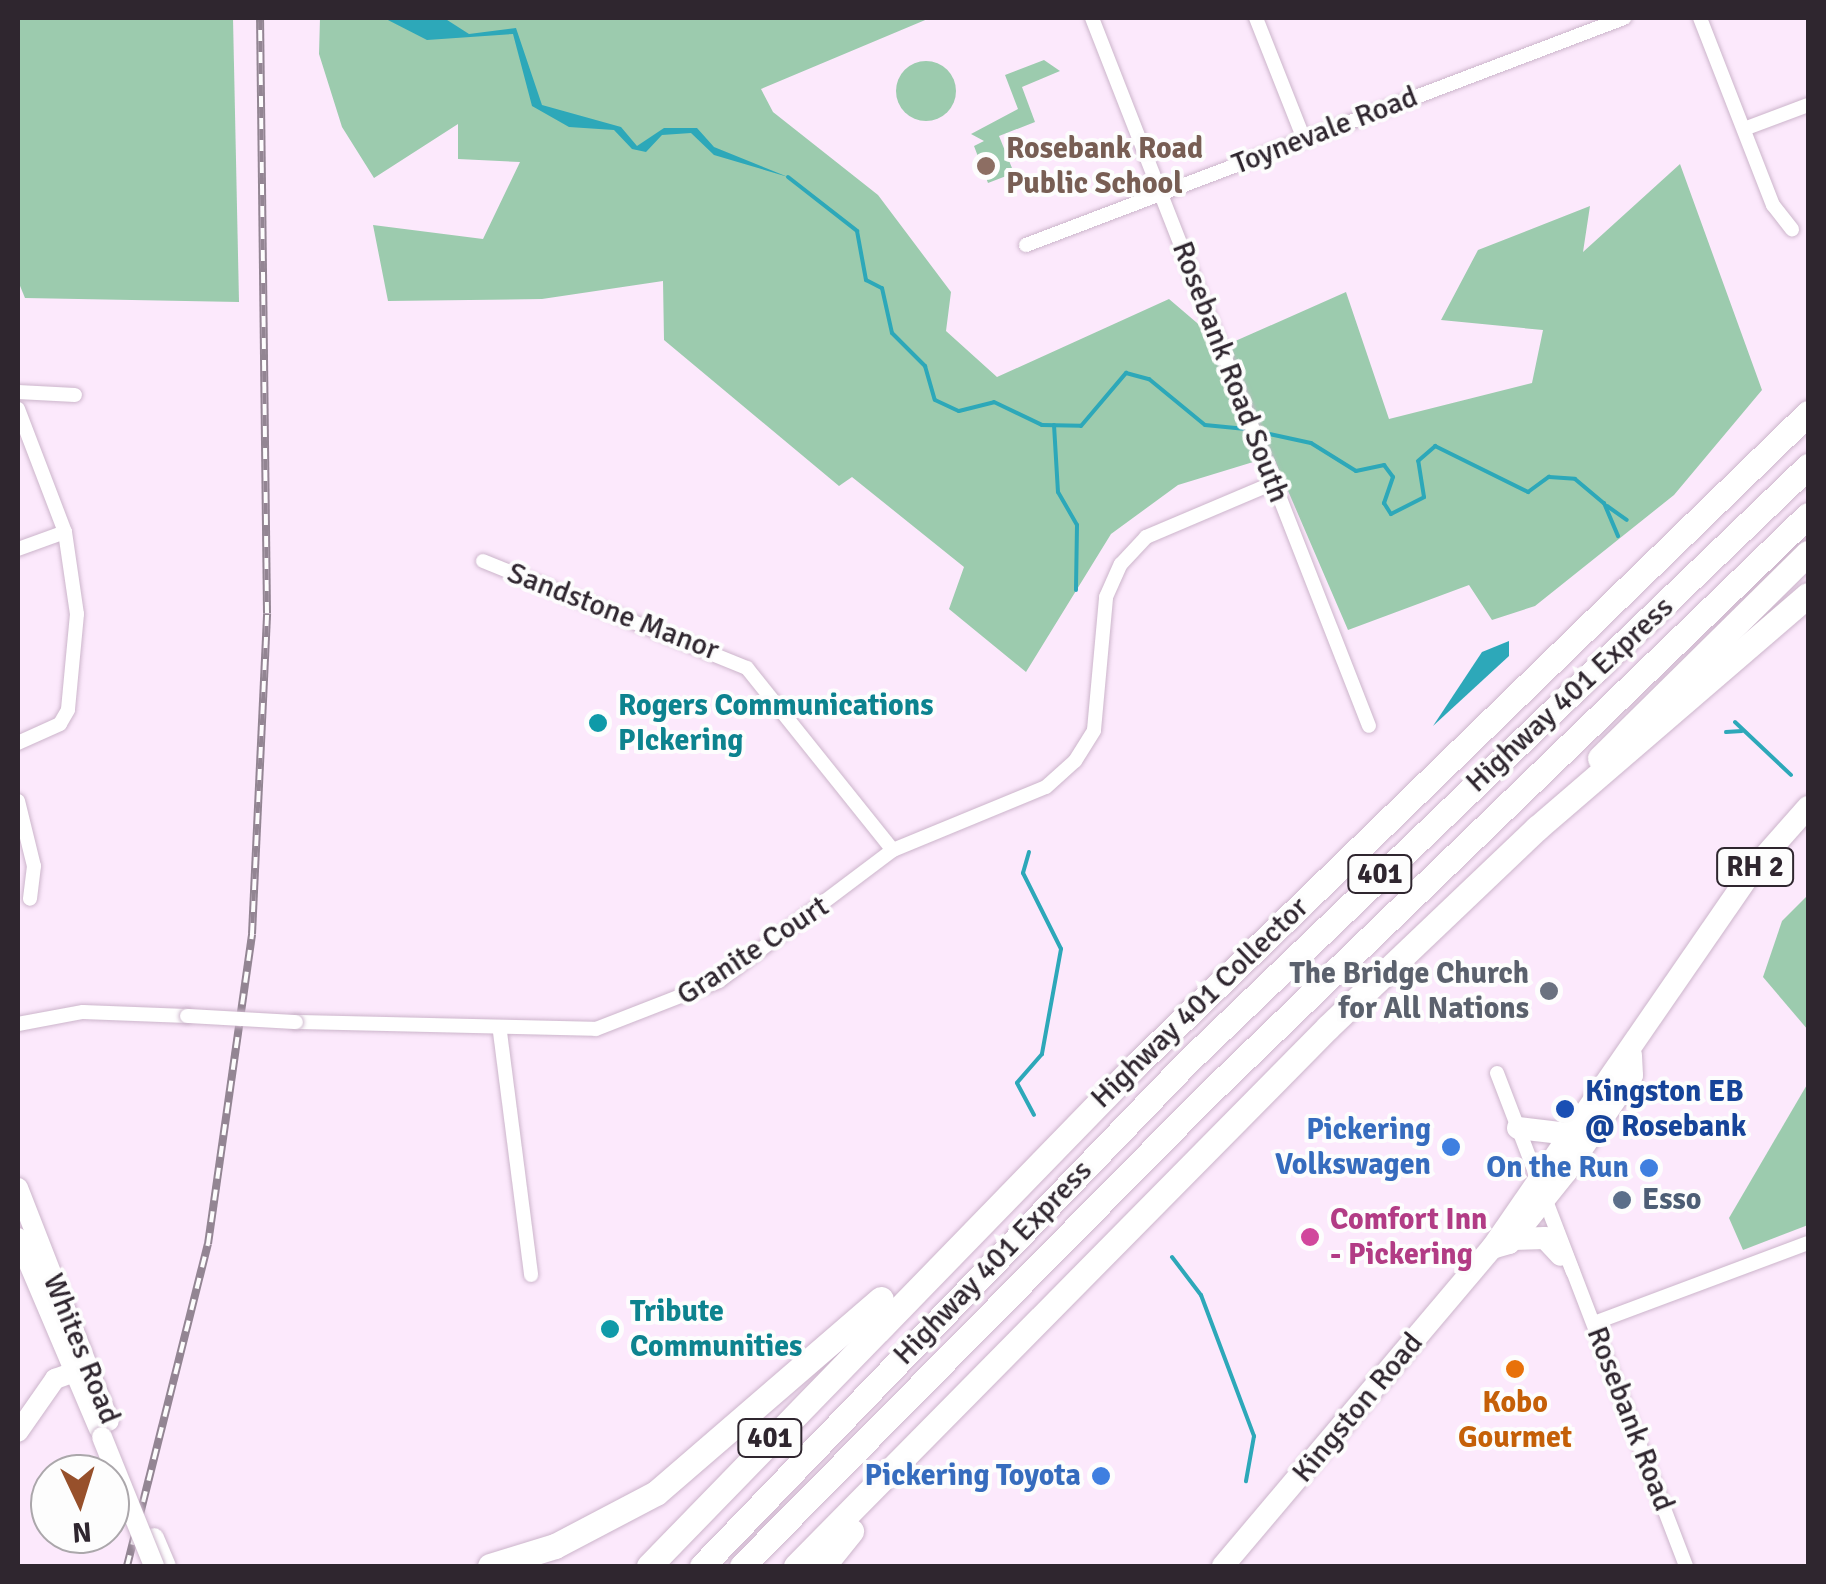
<!DOCTYPE html>
<style>
body{margin:0}
#map{position:relative;width:1826px;height:1584px;overflow:hidden;background:#fce9fc;font-family:Signika,sans-serif}
div>[style]{position:absolute}
.green>*{inset:0;background:#9ccbae}
.round{border-radius:50%}
.water>*{inset:0;background:#2da8b9}
.stream>*{height:4px;margin:-2px;padding:0 2px;transform-origin:2px;border-radius:2px;background:#2da8b9}
.roads{filter:drop-shadow(0 0 2px #ccb5cb) drop-shadow(0 0 2px #ccb5cb)}
.minor>*{height:14px;margin:-7px;padding:0 7px;transform-origin:7px;border-radius:7px;background:#fff}
.secondary>*{height:20px;margin:-10px;padding:0 10px;transform-origin:10px;border-radius:10px;background:#fff}
.primary>*{height:22px;margin:-11px;padding:0 11px;transform-origin:11px;border-radius:11px;background:#fff}
.motorway>*{height:25px;margin:-12.5px;padding:0 12.5px;transform-origin:12.5px;border-radius:12.5px;background:#fff}
.rail>*{height:8px;margin-top:-4px;transform-origin:0;background:repeating-linear-gradient(90deg,#fdfdfd 0 11px,#938593 0 22px);box-sizing:border-box;border-block:2px solid #938593}
.bridges{filter:drop-shadow(0 0 2px #ccb5cb) drop-shadow(0 0 2px #ccb5cb)}
.minor-bridge>*{height:14px;margin:-7px;padding:0 7px;transform-origin:7px;border-radius:7px;background:#fff}
.secondary-bridge>*{height:20px;margin:-10px;padding:0 10px;transform-origin:10px;border-radius:10px;background:#fff}
.dots>*{width:28px;height:28px;translate:-50% -50%;box-sizing:border-box;border:5px solid #fdfdfd;border-radius:50%}
span{translate:-50% -50%;white-space:nowrap;text-align:center;line-height:1.15;-webkit-text-stroke:8px #fdfdfd;paint-order:stroke}
.shield-label span{padding:2px 8px;background:#fdfdfd;border:2px solid;border-radius:8px;-webkit-text-stroke-width:0}
.shield-label{font-size:28px;color:#2f262f;font-weight:700}
.street-label{font-size:30px;color:#2f262f}
.education-label{font-size:30px;color:#785e54;font-weight:700}
.left{translate:0 -50%;text-align:left}
.culture-label{font-size:30px;color:#0d838f;font-weight:700}
.worship-label{font-size:30px;color:#5b616d;font-weight:700}
.right{translate:-100% -50%;text-align:right}
.transit-label{font-size:30px;color:#164399;font-weight:700}
.shop-label{font-size:30px;color:#366cbe;font-weight:700}
.service-label{font-size:30px;color:#4e5e75;font-weight:700}
.hotel-label{font-size:30px;color:#b23c85;font-weight:700}
.food-label{font-size:30px;color:#c56008;font-weight:700}
.frame{position:absolute;inset:0;border:20px solid #2f262f;pointer-events:none}
.north{position:absolute;left:30px;top:1454px;width:100px;height:100px;box-sizing:border-box;background:#fdfdfd;border:2px solid #aba7ab;border-radius:50%;rotate:176deg;font-size:28px;font-weight:700;line-height:40px;text-align:center;color:#2f262f}
.north::after{content:'';display:block;margin:auto;width:35px;height:45px;background:#97502b;clip-path:polygon(50% 0,100% 100%,50% 72%,0 100%)}
</style>
<div id="map">
<div class="green">
<i style="clip-path:polygon(18px 18px,233px 18px,239px 302px,25px 298px,18px 281px)"></i>
<i style="clip-path:polygon(320px 18px,930px 18px,761px 89px,773px 112px,878px 195px,951px 292px,946px 331px,997px 377px,1169px 299px,1224px 346px,1346px 292px,1389px 419px,1532px 383px,1543px 330px,1441px 320px,1478px 250px,1590px 206px,1583px 252px,1680px 164px,1762px 390px,1674px 495px,1535px 606px,1492px 620px,1469px 585px,1348px 630px,1273px 456px,1178px 485px,1111px 534px,1026px 672px,949px 609px,964px 567px,852px 477px,839px 486px,664px 340px,663px 281px,542px 299px,388px 301px,373px 225px,483px 239px,520px 162px,458px 159px,458px 124px,374px 178px,342px 127px,319px 54px)"></i>
<i style="clip-path:polygon(1044px 60px,1060px 71px,1022px 87px,1035px 122px,999px 136px,1014px 173px,988px 183px,974px 146px,984px 141px,971px 134px,1018px 109px,1005px 75px)"></i>
<i class="round" style="left:896px;top:61px;width:60px;height:60px"></i>
<i style="clip-path:polygon(1808px 895px,1808px 1030px,1763px 977px,1782px 921px)"></i>
<i style="clip-path:polygon(1808px 1083px,1808px 1225px,1743px 1250px,1729px 1218px)"></i>
</div>
<div class="water">
<i style="clip-path:polygon(384px 18px,444px 18px,469px 34px,516px 28px,542px 105px,621px 127px,637px 146px,664px 128px,697px 128px,714px 147px,788px 177px,714px 155px,691px 133px,662px 135px,646px 152px,632px 149px,614px 130px,569px 127px,532px 106px,513px 34px,427px 40px)"></i>
<i style="clip-path:polygon(1509px 641px,1509px 656px,1433px 726px,1482px 652px)"></i>
</div>
<div class="stream">
<i style="left:788px;top:177px;width:88px;rotate:38deg"></i>
<i style="left:857px;top:231px;width:50px;rotate:79.6deg"></i>
<i style="left:866px;top:280px;width:18px;rotate:27deg"></i>
<i style="left:882px;top:288px;width:46px;rotate:77.5deg"></i>
<i style="left:892px;top:333px;width:47px;rotate:45deg"></i>
<i style="left:925px;top:366px;width:35px;rotate:74deg"></i>
<i style="left:935px;top:400px;width:26px;rotate:25deg"></i>
<i style="left:959px;top:411px;width:36px;rotate:-14deg"></i>
<i style="left:994px;top:402px;width:53px;rotate:25.6deg"></i>
<i style="left:1042px;top:425px;width:39px;rotate:1deg"></i>
<i style="left:1081px;top:426px;width:70px;rotate:-49.7deg"></i>
<i style="left:1126px;top:373px;width:24px;rotate:15deg"></i>
<i style="left:1149px;top:379px;width:72px;rotate:39.4deg"></i>
<i style="left:1205px;top:425px;width:41px;rotate:5.6deg"></i>
<i style="left:1054px;top:425px;width:67px;rotate:86.6deg"></i>
<i style="left:1058px;top:492px;width:38px;rotate:60deg"></i>
<i style="left:1077px;top:525px;width:65px;rotate:90.9deg"></i>
<i style="left:1260px;top:432px;width:52px;rotate:12.2deg"></i>
<i style="left:1311px;top:443px;width:53px;rotate:31.9deg"></i>
<i style="left:1356px;top:471px;width:29px;rotate:-12deg"></i>
<i style="left:1384px;top:465px;width:15px;rotate:53deg"></i>
<i style="left:1393px;top:477px;width:28px;rotate:109deg"></i>
<i style="left:1384px;top:503px;width:13px;rotate:58deg"></i>
<i style="left:1391px;top:514px;width:37px;rotate:-27deg"></i>
<i style="left:1424px;top:497px;width:36px;rotate:-99deg"></i>
<i style="left:1418px;top:461px;width:23px;rotate:-41deg"></i>
<i style="left:1435px;top:446px;width:104px;rotate:26.3deg"></i>
<i style="left:1528px;top:492px;width:26px;rotate:-36deg"></i>
<i style="left:1549px;top:477px;width:26px;rotate:4deg"></i>
<i style="left:1575px;top:479px;width:38px;rotate:40deg"></i>
<i style="left:1604px;top:503px;width:36px;rotate:67deg"></i>
<i style="left:1607px;top:506px;width:24px;rotate:35deg"></i>
<i style="left:1735px;top:722px;width:77px;rotate:43.4deg"></i>
<i style="left:1726px;top:732px;width:16px;rotate:-4deg"></i>
<i style="left:1029px;top:852px;width:22px;rotate:106deg"></i>
<i style="left:1023px;top:873px;width:85px;rotate:63.4deg"></i>
<i style="left:1061px;top:949px;width:107px;rotate:100.3deg"></i>
<i style="left:1042px;top:1054px;width:38px;rotate:131deg"></i>
<i style="left:1017px;top:1083px;width:36px;rotate:62deg"></i>
<i style="left:1172px;top:1257px;width:48px;rotate:52.7deg"></i>
<i style="left:1201px;top:1295px;width:151px;rotate:69.4deg"></i>
<i style="left:1254px;top:1436px;width:46px;rotate:100.1deg"></i>
</div>
<div class="roads">
<div class="minor">
<i style="left:1092px;top:18px;width:760px;rotate:68.63deg"></i>
<i style="left:1256px;top:18px;width:130px;rotate:68.4deg"></i>
<i style="left:1700px;top:18px;width:201px;rotate:68.7deg"></i>
<i style="left:1773px;top:205px;width:31px;rotate:52deg"></i>
<i style="left:1744px;top:129px;width:68px;rotate:-20.6deg"></i>
<i style="left:1026px;top:245px;width:640px;rotate:-20.79deg"></i>
<i style="left:18px;top:392px;width:57px;rotate:3deg"></i>
<i style="left:18px;top:409px;width:132px;rotate:69.1deg"></i>
<i style="left:65px;top:532px;width:83px;rotate:81.7deg"></i>
<i style="left:77px;top:614px;width:96px;rotate:95.4deg"></i>
<i style="left:68px;top:710px;width:16px;rotate:120deg"></i>
<i style="left:60px;top:724px;width:46px;rotate:155.7deg"></i>
<i style="left:18px;top:549px;width:50px;rotate:-19.9deg"></i>
<i style="left:483px;top:561px;width:285px;rotate:22.1deg"></i>
<i style="left:747px;top:668px;width:233px;rotate:51.3deg"></i>
<i style="left:18px;top:801px;width:67px;rotate:76.2deg"></i>
<i style="left:34px;top:866px;width:33px;rotate:97deg"></i>
<i style="left:296px;top:1022px;width:300px;rotate:1.3deg"></i>
<i style="left:596px;top:1029px;width:132px;rotate:-21.3deg"></i>
<i style="left:719px;top:981px;width:218px;rotate:-37deg"></i>
<i style="left:893px;top:850px;width:165px;rotate:-22.4deg"></i>
<i style="left:1046px;top:787px;width:39px;rotate:-42deg"></i>
<i style="left:1075px;top:761px;width:36px;rotate:-58deg"></i>
<i style="left:1094px;top:730px;width:134px;rotate:-84.8deg"></i>
<i style="left:1106px;top:597px;width:36px;rotate:-66deg"></i>
<i style="left:1121px;top:564px;width:37px;rotate:-47deg"></i>
<i style="left:1146px;top:537px;width:138px;rotate:-23deg"></i>
<i style="left:18px;top:1024px;width:66px;rotate:-10.5deg"></i>
<i style="left:83px;top:1012px;width:104px;rotate:2.2deg"></i>
<i style="left:500px;top:1032px;width:245px;rotate:82.7deg"></i>
<i style="left:1497px;top:1073px;width:528px;rotate:69.02deg"></i>
<i style="left:1551px;top:1216px;width:60px;rotate:68.6deg"></i>
<i style="left:1594px;top:1323px;width:228px;rotate:-20.5deg"></i>
</div>
<div class="secondary">
<i style="left:18px;top:1188px;width:250px;rotate:68.7deg"></i>
<i style="left:18px;top:1238px;width:207px;rotate:67deg"></i>
<i style="left:18px;top:1432px;width:65px;rotate:-55.1deg"></i>
<i style="left:55px;top:1379px;width:29px;rotate:-20deg"></i>
<i style="left:154px;top:1538px;width:30px;rotate:67deg"></i>
</div>
<div class="primary">
<i style="left:1518px;top:1128px;width:50px;rotate:6.8deg"></i>
<i style="left:1513px;top:1239px;width:32px;rotate:-2deg"></i>
<i style="left:1545px;top:1238px;width:23px;rotate:47deg"></i>
<i style="left:1492px;top:1248px;width:18px;rotate:-16deg"></i>
<i style="left:1509px;top:1243px;width:91px;rotate:-51.2deg"></i>
<i style="left:1566px;top:1172px;width:117px;rotate:-55.8deg"></i>
<i style="left:1632px;top:1075px;width:20px;rotate:-93deg"></i>
<i style="left:1223px;top:1566px;width:417px;rotate:-49.8deg"></i>
<i style="left:1492px;top:1248px;width:463px;rotate:-55.4deg"></i>
<i style="left:1755px;top:867px;width:80px;rotate:-48.5deg"></i>
</div>
<div class="motorway">
<i style="left:1600px;top:758px;width:292px;rotate:-44.6deg"></i>
<i style="left:490px;top:1566px;width:68px;rotate:-17.1deg"></i>
<i style="left:555px;top:1546px;width:114px;rotate:-27.7deg"></i>
<i style="left:656px;top:1493px;width:297px;rotate:-40.8deg"></i>
<i style="left:649px;top:1566px;width:700px;rotate:-45.81deg"></i>
<i style="left:1137px;top:1064px;width:935px;rotate:-44.13deg"></i>
<i style="left:702px;top:1566px;width:699px;rotate:-46.1deg"></i>
<i style="left:1187px;top:1062px;width:861px;rotate:-43.82deg"></i>
<i style="left:742px;top:1566px;width:662px;rotate:-45.37deg"></i>
<i style="left:1207px;top:1095px;width:835px;rotate:-43.98deg"></i>
<i style="left:796px;top:1566px;width:757px;rotate:-45.37deg"></i>
<i style="left:1328px;top:1027px;width:289px;rotate:-43.6deg"></i>
<i style="left:1537px;top:828px;width:357px;rotate:-40.7deg"></i>
<i style="left:823px;top:1566px;width:45px;rotate:-51.3deg"></i>
</div>
</div>
<div class="rail">
<i style="left:127px;top:1566px;width:332px;rotate:-75.9deg"></i>
<i style="left:208px;top:1244px;width:313px;rotate:-81.9deg"></i>
<i style="left:252px;top:934px;width:321px;rotate:-87.3deg"></i>
<i style="left:267px;top:613px;width:595px;rotate:-90.67deg"></i>
</div>
<div class="bridges">
<div class="minor-bridge">
<i style="left:187px;top:1016px;width:109px;rotate:3.2deg"></i>
</div>
<div class="secondary-bridge">
<i style="left:102px;top:1437px;width:139px;rotate:68deg"></i>
</div>
</div>
<div class="dots">
<i style="left:986px;top:166px;background:#8d6e63"></i>
<i style="left:598px;top:723px;background:#0f9aa8"></i>
<i style="left:1549px;top:991px;background:#6b7280"></i>
<i style="left:1565px;top:1109px;background:#1a4fb4"></i>
<i style="left:1451px;top:1147px;background:#3f7fe0"></i>
<i style="left:1649px;top:1168px;background:#3f7fe0"></i>
<i style="left:1622px;top:1200px;background:#5c6f8a"></i>
<i style="left:1310px;top:1237px;background:#d1479c"></i>
<i style="left:610px;top:1329px;background:#0f9aa8"></i>
<i style="left:1515px;top:1369px;background:#e8710a"></i>
<i style="left:1101px;top:1476px;background:#3f7fe0"></i>
</div>
<div class="shield-label">
<span style="left:1755px;top:867px">RH 2</span>
<span style="left:1380px;top:874px">401</span>
<span style="left:770px;top:1438px">401</span>
</div>
<div class="street-label">
<span style="left:1325px;top:131px;rotate:-21deg">Toynevale Road</span>
<span style="left:1230px;top:372px;rotate:69deg">Rosebank Road South</span>
<span style="left:613px;top:612px;rotate:21deg">Sandstone Manor</span>
<span style="left:1570px;top:695px;rotate:-43deg">Highway 401 Express</span>
<span style="left:753px;top:951px;rotate:-33deg">Granite Court</span>
<span style="left:1200px;top:1003px;rotate:-44deg">Highway 401 Collector</span>
<span style="left:993px;top:1263px;rotate:-46deg">Highway 401 Express</span>
<span style="left:81px;top:1349px;rotate:68deg">Whites Road</span>
<span style="left:1358px;top:1408px;rotate:-50deg">Kingston Road</span>
<span style="left:1630px;top:1419px;rotate:69deg">Rosebank Road</span>
</div>
<div class="education-label">
<span class="left" style="left:1006px;top:166px">Rosebank Road<br>Public School</span>
</div>
<div class="culture-label">
<span class="left" style="left:618px;top:723px">Rogers Communications<br>PIckering</span>
<span class="left" style="left:630px;top:1329px">Tribute<br>Communities</span>
</div>
<div class="worship-label">
<span class="right" style="left:1529px;top:991px">The Bridge Church<br>for All Nations</span>
</div>
<div class="transit-label">
<span class="left" style="left:1585px;top:1109px">Kingston EB<br>@ Rosebank</span>
</div>
<div class="shop-label">
<span class="right" style="left:1431px;top:1147px">Pickering<br>Volkswagen</span>
<span class="right" style="left:1629px;top:1168px">On the Run</span>
<span class="right" style="left:1081px;top:1476px">Pickering Toyota</span>
</div>
<div class="service-label">
<span class="left" style="left:1642px;top:1200px">Esso</span>
</div>
<div class="hotel-label">
<span class="left" style="left:1330px;top:1237px">Comfort Inn<br>- Pickering</span>
</div>
<div class="food-label">
<span style="left:1515px;top:1420px">Kobo<br>Gourmet</span>
</div>
<div class="frame"></div>
<div class="north">N</div>
</div>
